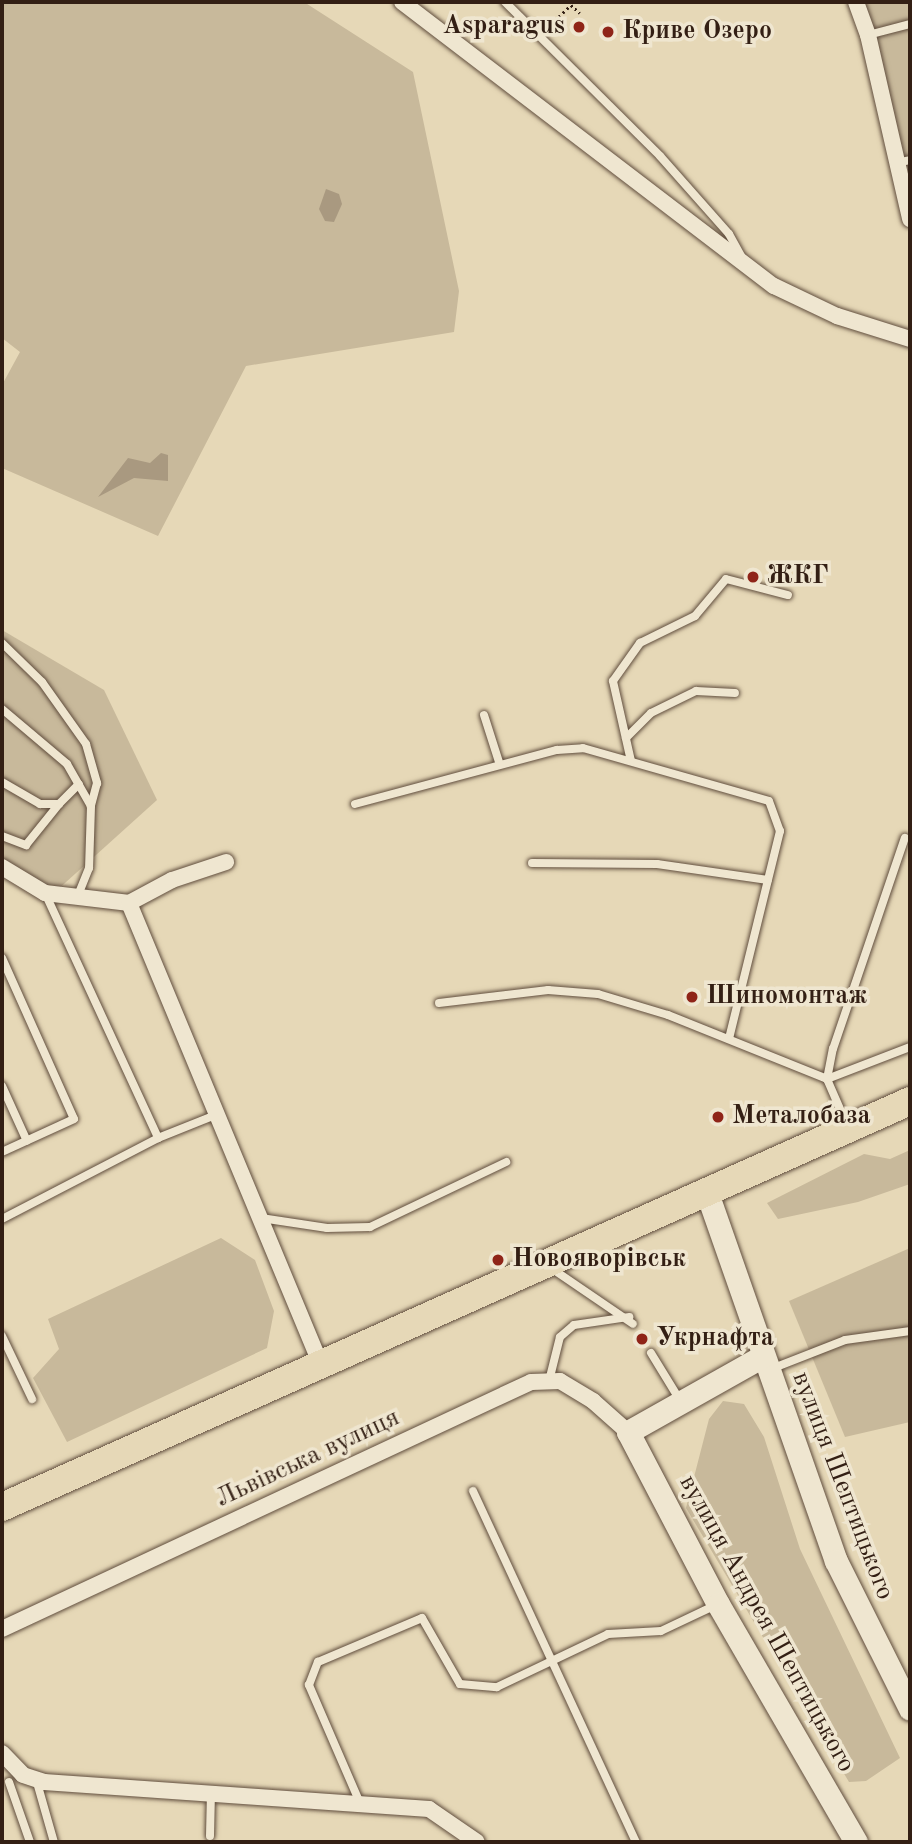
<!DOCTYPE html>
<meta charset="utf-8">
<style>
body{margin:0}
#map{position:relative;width:912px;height:1844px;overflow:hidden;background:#e6d8b7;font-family:"Old Standard TT",serif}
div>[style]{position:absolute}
.green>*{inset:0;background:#c8b99b}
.water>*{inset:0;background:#a99980}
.path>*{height:2.5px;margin-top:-1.25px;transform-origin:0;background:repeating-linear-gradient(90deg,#331f14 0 2px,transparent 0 5.5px)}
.roads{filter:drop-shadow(0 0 2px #604d3d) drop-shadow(0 0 2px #604d3d)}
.lane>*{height:8px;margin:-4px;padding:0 4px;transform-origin:4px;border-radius:4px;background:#efe6d0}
.street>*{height:16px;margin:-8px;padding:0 8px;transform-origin:8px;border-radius:8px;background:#efe6d0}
.secondary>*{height:23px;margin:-11.5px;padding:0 11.5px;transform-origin:11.5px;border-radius:11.5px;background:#efe6d0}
.highway>*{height:28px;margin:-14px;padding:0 14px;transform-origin:14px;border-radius:14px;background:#e6d8b7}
.dots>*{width:19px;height:19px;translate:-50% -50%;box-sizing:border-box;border:4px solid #efe6d0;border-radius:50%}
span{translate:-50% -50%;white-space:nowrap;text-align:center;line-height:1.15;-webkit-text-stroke:7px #efe6d0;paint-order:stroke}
.poi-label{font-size:26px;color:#331f14;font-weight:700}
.right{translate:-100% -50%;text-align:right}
.left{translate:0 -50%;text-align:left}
.street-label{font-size:26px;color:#331f14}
.frame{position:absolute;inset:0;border:4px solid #331f14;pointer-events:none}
</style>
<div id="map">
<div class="green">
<i style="clip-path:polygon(2px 2px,304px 2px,413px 72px,459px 291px,454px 332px,246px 366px,158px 536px,2px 468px,2px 385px,20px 352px,2px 338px)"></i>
<i style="clip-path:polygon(863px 2px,910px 2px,910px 180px,894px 113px)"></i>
<i style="clip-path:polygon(2px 630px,104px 690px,157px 800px,55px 892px,2px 857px)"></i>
<i style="clip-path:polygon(910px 1150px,910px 1184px,858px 1202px,778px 1219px,767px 1203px,864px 1154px,890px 1159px)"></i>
<i style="clip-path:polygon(221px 1238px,255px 1260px,274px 1311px,267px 1348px,67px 1442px,33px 1378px,59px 1349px,48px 1319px)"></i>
<i style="clip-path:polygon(910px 1248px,910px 1422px,845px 1437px,789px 1301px)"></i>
<i style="clip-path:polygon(723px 1401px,744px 1404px,764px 1437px,800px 1549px,900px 1758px,866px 1781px,849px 1782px,686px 1508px,709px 1419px)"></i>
</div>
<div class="water">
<i style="clip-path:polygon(326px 189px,339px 194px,342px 204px,334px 222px,325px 221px,319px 209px)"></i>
<i style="clip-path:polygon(161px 453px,168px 455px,168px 481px,134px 478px,98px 497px,128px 458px,150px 463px)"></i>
</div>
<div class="path">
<i style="left:547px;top:28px;width:33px;rotate:-44deg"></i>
<i style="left:571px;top:5px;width:12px;rotate:42deg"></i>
</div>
<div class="roads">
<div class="lane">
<i style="left:505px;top:2px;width:218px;rotate:44.8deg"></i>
<i style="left:660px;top:156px;width:104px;rotate:48.5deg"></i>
<i style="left:729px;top:234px;width:25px;rotate:61deg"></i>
<i style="left:868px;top:35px;width:43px;rotate:-14.7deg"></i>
<i style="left:896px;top:163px;width:14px;rotate:-12deg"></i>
<i style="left:2px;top:643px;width:56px;rotate:44.3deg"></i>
<i style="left:42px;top:682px;width:76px;rotate:54.6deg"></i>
<i style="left:86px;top:744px;width:41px;rotate:74.2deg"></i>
<i style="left:97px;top:783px;width:24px;rotate:105deg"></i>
<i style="left:2px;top:709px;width:85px;rotate:40.2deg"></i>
<i style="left:67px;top:764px;width:48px;rotate:60.3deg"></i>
<i style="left:91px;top:806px;width:62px;rotate:91.8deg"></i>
<i style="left:89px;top:868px;width:32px;rotate:112deg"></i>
<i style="left:484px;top:715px;width:52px;rotate:72.3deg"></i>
<i style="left:626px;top:738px;width:35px;rotate:-45deg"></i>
<i style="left:651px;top:713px;width:50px;rotate:-26.1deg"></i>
<i style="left:696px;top:691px;width:39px;rotate:3deg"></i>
<i style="left:631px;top:761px;width:82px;rotate:-102.7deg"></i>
<i style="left:613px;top:681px;width:47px;rotate:-54.6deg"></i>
<i style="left:640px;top:643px;width:61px;rotate:-26.1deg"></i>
<i style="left:695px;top:616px;width:48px;rotate:-50deg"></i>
<i style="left:726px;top:579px;width:64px;rotate:14.5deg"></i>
<i style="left:2px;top:782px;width:44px;rotate:30.1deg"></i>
<i style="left:40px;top:804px;width:19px"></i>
<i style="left:59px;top:804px;width:28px;rotate:-45deg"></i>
<i style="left:355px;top:804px;width:209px;rotate:-15deg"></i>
<i style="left:557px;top:750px;width:26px;rotate:-4deg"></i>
<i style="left:583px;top:748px;width:193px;rotate:15.9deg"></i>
<i style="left:769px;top:801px;width:32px;rotate:70deg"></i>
<i style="left:780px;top:831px;width:214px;rotate:103.8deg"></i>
<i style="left:2px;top:836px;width:26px;rotate:21deg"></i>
<i style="left:26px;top:845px;width:53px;rotate:-51.2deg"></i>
<i style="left:532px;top:863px;width:125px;rotate:0.5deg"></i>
<i style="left:657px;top:864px;width:112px;rotate:8.2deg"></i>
<i style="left:45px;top:893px;width:270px;rotate:65.2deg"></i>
<i style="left:2px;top:958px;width:176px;rotate:65.9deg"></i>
<i style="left:74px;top:1119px;width:79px;rotate:155.4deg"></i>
<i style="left:439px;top:1003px;width:110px;rotate:-6.8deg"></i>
<i style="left:548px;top:990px;width:50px;rotate:4.6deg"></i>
<i style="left:598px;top:994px;width:73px;rotate:16.7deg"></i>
<i style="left:668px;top:1015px;width:171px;rotate:21.9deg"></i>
<i style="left:827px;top:1079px;width:50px;rotate:66.5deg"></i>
<i style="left:827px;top:1079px;width:31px;rotate:-79deg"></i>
<i style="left:833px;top:1049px;width:223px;rotate:-71.2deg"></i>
<i style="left:827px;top:1079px;width:89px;rotate:-21.1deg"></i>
<i style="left:2px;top:1086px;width:60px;rotate:65.6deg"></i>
<i style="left:261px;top:1218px;width:67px;rotate:8.6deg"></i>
<i style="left:327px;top:1228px;width:43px;rotate:-1.3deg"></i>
<i style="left:370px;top:1227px;width:151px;rotate:-25.5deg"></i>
<i style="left:2px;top:1219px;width:176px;rotate:-27.4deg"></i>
<i style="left:158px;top:1138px;width:65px;rotate:-21.8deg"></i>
<i style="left:551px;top:1268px;width:99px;rotate:34.3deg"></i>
<i style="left:2px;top:1336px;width:70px;rotate:64.5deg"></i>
<i style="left:651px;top:1353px;width:57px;rotate:58.5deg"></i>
<i style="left:771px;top:1369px;width:79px;rotate:-21.4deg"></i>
<i style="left:845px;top:1340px;width:66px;rotate:-7.9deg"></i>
<i style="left:549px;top:1381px;width:45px;rotate:-76deg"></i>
<i style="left:560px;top:1337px;width:18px;rotate:-41deg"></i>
<i style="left:574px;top:1325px;width:56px;rotate:-8.3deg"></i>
<i style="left:473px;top:1491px;width:387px;rotate:65.1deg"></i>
<i style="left:36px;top:1779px;width:66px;rotate:74.1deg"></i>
<i style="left:9px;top:1782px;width:64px;rotate:70.7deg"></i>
<i style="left:360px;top:1803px;width:129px;rotate:-113.4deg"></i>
<i style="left:309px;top:1685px;width:25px;rotate:-69deg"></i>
<i style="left:318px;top:1662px;width:113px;rotate:-22.9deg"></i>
<i style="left:422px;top:1618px;width:76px;rotate:60.1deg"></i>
<i style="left:460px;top:1684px;width:37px;rotate:5deg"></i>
<i style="left:497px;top:1687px;width:123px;rotate:-25.5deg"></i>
<i style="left:608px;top:1634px;width:53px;rotate:-3.2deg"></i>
<i style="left:661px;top:1631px;width:61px;rotate:-25.3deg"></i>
<i style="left:210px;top:1836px;width:43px;rotate:-88.7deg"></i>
</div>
<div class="street">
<i style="left:402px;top:2px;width:468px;rotate:37.4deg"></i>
<i style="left:774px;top:286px;width:70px;rotate:25.5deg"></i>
<i style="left:837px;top:316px;width:77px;rotate:17.5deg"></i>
<i style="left:856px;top:2px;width:35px;rotate:70deg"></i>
<i style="left:868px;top:35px;width:189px;rotate:77.1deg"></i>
<i style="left:2px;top:867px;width:50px;rotate:31.2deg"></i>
<i style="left:45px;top:893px;width:85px;rotate:6.8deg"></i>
<i style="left:129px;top:903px;width:500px;rotate:67.43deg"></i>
<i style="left:129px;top:903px;width:49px;rotate:-28.1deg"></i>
<i style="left:172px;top:880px;width:57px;rotate:-18.4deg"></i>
<i style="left:2px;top:1629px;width:584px;rotate:-25.03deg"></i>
<i style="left:531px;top:1382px;width:29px;rotate:-2deg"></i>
<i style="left:560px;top:1381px;width:39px;rotate:31deg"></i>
<i style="left:593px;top:1401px;width:47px;rotate:41.5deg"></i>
<i style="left:2px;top:1753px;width:30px;rotate:46deg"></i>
<i style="left:23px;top:1775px;width:22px;rotate:18deg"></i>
<i style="left:44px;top:1782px;width:386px;rotate:4deg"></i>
<i style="left:429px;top:1809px;width:58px;rotate:34.5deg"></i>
</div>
<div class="secondary">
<i style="left:706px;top:1190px;width:393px;rotate:70.7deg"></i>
<i style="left:836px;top:1561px;width:165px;rotate:63.4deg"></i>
<i style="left:763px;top:1356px;width:155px;rotate:150.6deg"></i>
<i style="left:628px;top:1432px;width:194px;rotate:62.4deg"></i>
<i style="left:718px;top:1604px;width:275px;rotate:59.9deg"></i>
</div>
<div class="highway">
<i style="left:2px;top:1507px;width:995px;rotate:-24.09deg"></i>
</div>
</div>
<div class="dots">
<i style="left:579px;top:27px;background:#8f2418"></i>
<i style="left:608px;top:32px;background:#8f2418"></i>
<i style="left:753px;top:577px;background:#8f2418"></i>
<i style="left:692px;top:997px;background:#8f2418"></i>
<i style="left:718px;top:1117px;background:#8f2418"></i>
<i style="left:498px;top:1260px;background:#8f2418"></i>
<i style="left:642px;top:1339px;background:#8f2418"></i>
</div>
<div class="poi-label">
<span class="right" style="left:565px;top:27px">Asparagus</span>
<span class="left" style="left:622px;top:32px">Криве Озеро</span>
<span class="left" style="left:767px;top:577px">ЖКГ</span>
<span class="left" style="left:706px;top:997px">Шиномонтаж</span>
<span class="left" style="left:732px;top:1117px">Металобаза</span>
<span class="left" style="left:512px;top:1260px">Новояворівськ</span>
<span class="left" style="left:656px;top:1339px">Укрнафта</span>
</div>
<div class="street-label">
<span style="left:308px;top:1459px;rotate:-25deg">Львівська вулиця</span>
<span style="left:842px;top:1486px;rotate:69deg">вулиця Шептицького</span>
<span style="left:766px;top:1624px;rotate:61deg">вулиця Андрея Шептицького</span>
</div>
<div class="frame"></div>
</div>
